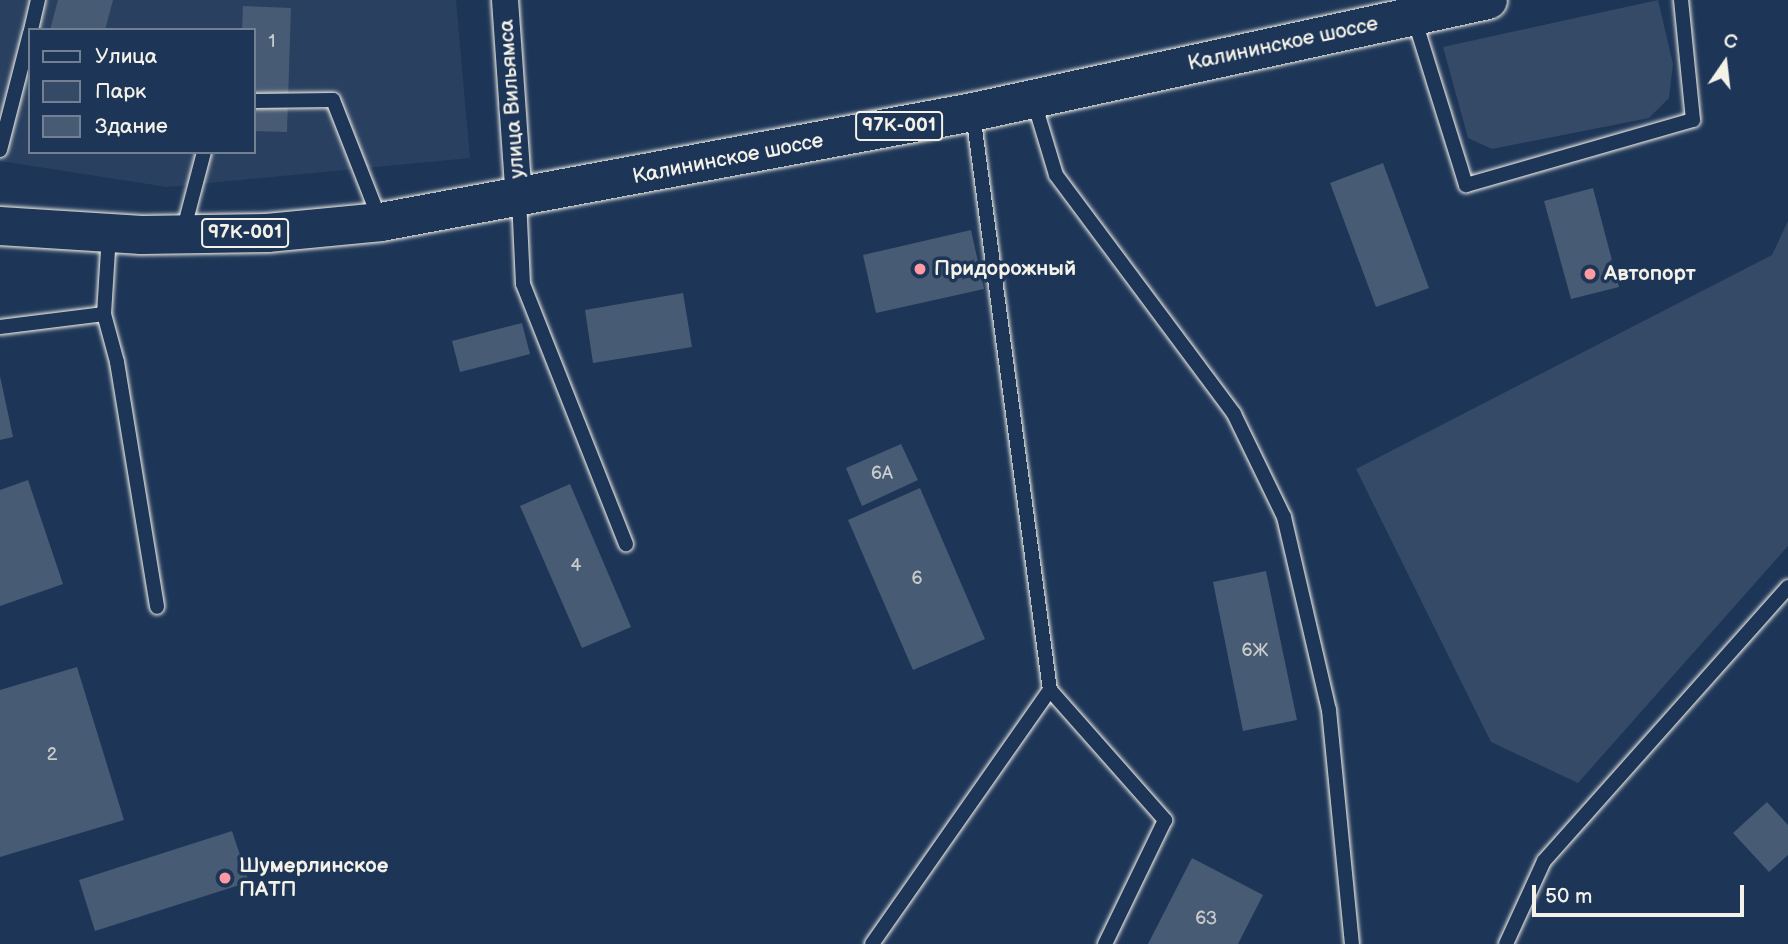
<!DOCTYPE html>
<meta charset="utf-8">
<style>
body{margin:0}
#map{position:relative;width:1788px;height:944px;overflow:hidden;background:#1d3557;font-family:"Balsamiq Sans",sans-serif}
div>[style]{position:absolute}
.built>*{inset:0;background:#2a4060}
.green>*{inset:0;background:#354a67}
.building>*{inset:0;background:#485b74}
.roads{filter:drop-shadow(0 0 2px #f4f1e8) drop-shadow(0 0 2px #f4f1e8)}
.service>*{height:14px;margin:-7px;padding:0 7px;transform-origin:7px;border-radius:7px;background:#1d3557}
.minor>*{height:26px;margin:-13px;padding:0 13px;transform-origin:13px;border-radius:13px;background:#1d3557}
.primary>*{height:38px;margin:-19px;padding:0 19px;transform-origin:19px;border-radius:19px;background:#1d3557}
.dots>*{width:19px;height:19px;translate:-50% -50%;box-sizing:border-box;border:4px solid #1d3557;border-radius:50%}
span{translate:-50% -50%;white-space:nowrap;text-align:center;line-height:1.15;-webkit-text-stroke:7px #1d3557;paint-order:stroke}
.number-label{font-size:18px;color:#c9cccb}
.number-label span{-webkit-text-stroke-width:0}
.shield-label span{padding:2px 5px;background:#1d3557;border:2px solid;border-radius:5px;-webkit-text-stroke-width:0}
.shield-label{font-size:19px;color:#f4f1e8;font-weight:700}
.street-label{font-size:21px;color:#f4f1e8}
.poi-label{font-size:21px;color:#f4f1e8;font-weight:700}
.left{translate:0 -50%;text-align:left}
.legend{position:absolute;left:28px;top:28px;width:228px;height:126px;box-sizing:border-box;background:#1d3557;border:2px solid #738091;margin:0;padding:9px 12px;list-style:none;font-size:21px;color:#f4f1e8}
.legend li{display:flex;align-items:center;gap:14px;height:35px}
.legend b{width:35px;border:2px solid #738091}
.north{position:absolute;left:1690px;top:28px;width:70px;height:70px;-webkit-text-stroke:5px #1d3557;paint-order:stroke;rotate:14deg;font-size:19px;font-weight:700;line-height:28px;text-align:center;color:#f4f1e8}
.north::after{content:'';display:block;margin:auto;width:24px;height:32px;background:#f4f1e8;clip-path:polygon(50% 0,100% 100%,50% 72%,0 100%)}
.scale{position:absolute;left:1532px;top:885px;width:212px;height:32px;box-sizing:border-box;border:4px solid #f4f1e8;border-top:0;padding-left:9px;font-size:21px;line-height:24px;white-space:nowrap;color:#f4f1e8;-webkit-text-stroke:5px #1d3557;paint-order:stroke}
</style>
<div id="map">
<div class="built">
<i style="clip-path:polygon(evenodd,0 0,456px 0,470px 158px,167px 187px,0 161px,0 0,30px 30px,254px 30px,254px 152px,30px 152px,30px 30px)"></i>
</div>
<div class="green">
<i style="clip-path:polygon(1658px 0,1673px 64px,1669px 98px,1649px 118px,1492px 149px,1468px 138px,1443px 47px)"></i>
<i style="clip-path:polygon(1788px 221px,1788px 546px,1578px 783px,1491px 742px,1356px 469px,1772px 255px)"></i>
</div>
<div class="building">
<i style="clip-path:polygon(58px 0,113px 0,105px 30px,50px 30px)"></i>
<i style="clip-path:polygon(243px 6px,291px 8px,287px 132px,254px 131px,254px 30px,242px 30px)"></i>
<i style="clip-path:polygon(1383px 163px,1429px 288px,1376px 307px,1330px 183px)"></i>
<i style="clip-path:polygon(1593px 188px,1619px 287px,1571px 299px,1544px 201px)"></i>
<i style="clip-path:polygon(971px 230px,984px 289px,876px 313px,863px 255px)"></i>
<i style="clip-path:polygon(683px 293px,692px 347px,593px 363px,585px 310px)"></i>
<i style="clip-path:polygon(522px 323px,530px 354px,460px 372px,452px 341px)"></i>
<i style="clip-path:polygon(0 376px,13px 437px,0 440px)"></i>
<i style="clip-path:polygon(901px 444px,918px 480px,862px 506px,846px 468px)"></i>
<i style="clip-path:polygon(28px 480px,63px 584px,0 606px,0 490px)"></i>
<i style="clip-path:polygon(570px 484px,631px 627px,582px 648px,520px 506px)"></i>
<i style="clip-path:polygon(920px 488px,985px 639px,913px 670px,848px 520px)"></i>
<i style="clip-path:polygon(1266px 571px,1297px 720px,1243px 731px,1213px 582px)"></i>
<i style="clip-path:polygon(77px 667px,124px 820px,0 857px,0 690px)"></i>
<i style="clip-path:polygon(1767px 802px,1788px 825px,1788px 855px,1769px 872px,1733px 833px)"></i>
<i style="clip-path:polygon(232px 831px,249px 882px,95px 931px,79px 880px)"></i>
<i style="clip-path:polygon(1192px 858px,1263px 895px,1238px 944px,1148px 944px)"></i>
</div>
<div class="roads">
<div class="service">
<i style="left:1414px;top:18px;width:175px;rotate:72.7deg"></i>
<i style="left:1466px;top:185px;width:236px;rotate:-16deg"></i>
<i style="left:1693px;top:120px;width:121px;rotate:-95.7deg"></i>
<i style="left:31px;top:30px;width:31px;rotate:-77deg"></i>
<i style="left:254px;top:101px;width:79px;rotate:-0.7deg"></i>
<i style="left:333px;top:100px;width:129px;rotate:68.6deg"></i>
<i style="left:1034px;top:102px;width:76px;rotate:73.2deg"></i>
<i style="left:1056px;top:175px;width:298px;rotate:53.3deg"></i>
<i style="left:1234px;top:414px;width:114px;rotate:64.1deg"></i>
<i style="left:1284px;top:517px;width:198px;rotate:76.9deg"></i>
<i style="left:1329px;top:710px;width:235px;rotate:84.4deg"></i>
<i style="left:973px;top:114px;width:581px;rotate:82.39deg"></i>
<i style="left:1050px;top:690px;width:174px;rotate:48.5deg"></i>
<i style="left:1165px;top:820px;width:138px;rotate:115.8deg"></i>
<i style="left:0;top:150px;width:121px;rotate:-75.6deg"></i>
<i style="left:519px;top:199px;width:85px;rotate:87.3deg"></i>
<i style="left:523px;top:284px;width:280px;rotate:68.4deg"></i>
<i style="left:183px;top:232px;width:83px;rotate:-75.3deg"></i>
<i style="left:104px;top:314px;width:50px;rotate:74.8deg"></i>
<i style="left:117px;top:362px;width:248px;rotate:80.7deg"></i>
<i style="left:0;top:327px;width:105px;rotate:-7.1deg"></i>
<i style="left:104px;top:314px;width:79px;rotate:-86.4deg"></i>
<i style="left:872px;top:944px;width:310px;rotate:-55deg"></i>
<i style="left:1506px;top:944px;width:91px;rotate:-65.4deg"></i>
<i style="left:1544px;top:861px;width:367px;rotate:-48.3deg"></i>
</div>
<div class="minor">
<i style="left:505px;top:0;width:199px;rotate:86deg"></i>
</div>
<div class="primary">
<i style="left:0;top:226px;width:142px;rotate:3.6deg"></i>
<i style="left:142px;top:235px;width:125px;rotate:-0.9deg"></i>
<i style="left:267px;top:233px;width:115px;rotate:-5.5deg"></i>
<i style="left:381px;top:222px;width:602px;rotate:-10.53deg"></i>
<i style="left:973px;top:112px;width:527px;rotate:-12.27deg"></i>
</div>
</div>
<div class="dots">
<i style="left:920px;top:269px;background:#ff9aa2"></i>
<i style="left:1590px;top:274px;background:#ff9aa2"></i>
<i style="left:225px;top:878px;background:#ff9aa2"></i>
</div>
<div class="number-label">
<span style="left:272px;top:42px">1</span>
<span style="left:882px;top:474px">6А</span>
<span style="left:576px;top:566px">4</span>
<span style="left:917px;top:579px">6</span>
<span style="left:1255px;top:651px">6Ж</span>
<span style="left:52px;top:755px">2</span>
<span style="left:1206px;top:919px">6З</span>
</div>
<div class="shield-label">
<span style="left:899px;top:126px">97К-001</span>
<span style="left:245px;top:233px">97К-001</span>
</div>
<div class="street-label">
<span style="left:1283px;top:44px;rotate:-12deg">Калининское шоссе</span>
<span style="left:512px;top:99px;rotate:-94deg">улица Вильямса</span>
<span style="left:728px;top:159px;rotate:-11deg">Калининское шоссе</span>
</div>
<div class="poi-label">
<span class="left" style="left:934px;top:269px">Придорожный</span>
<span class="left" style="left:1604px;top:274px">Автопорт</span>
<span class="left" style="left:239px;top:878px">Шумерлинское<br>ПАТП</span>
</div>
<ul class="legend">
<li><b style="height:9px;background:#1d3557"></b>Улица</li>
<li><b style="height:19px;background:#354a67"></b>Парк</li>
<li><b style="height:19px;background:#485b74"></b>Здание</li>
</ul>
<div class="north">С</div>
<div class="scale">50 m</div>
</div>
